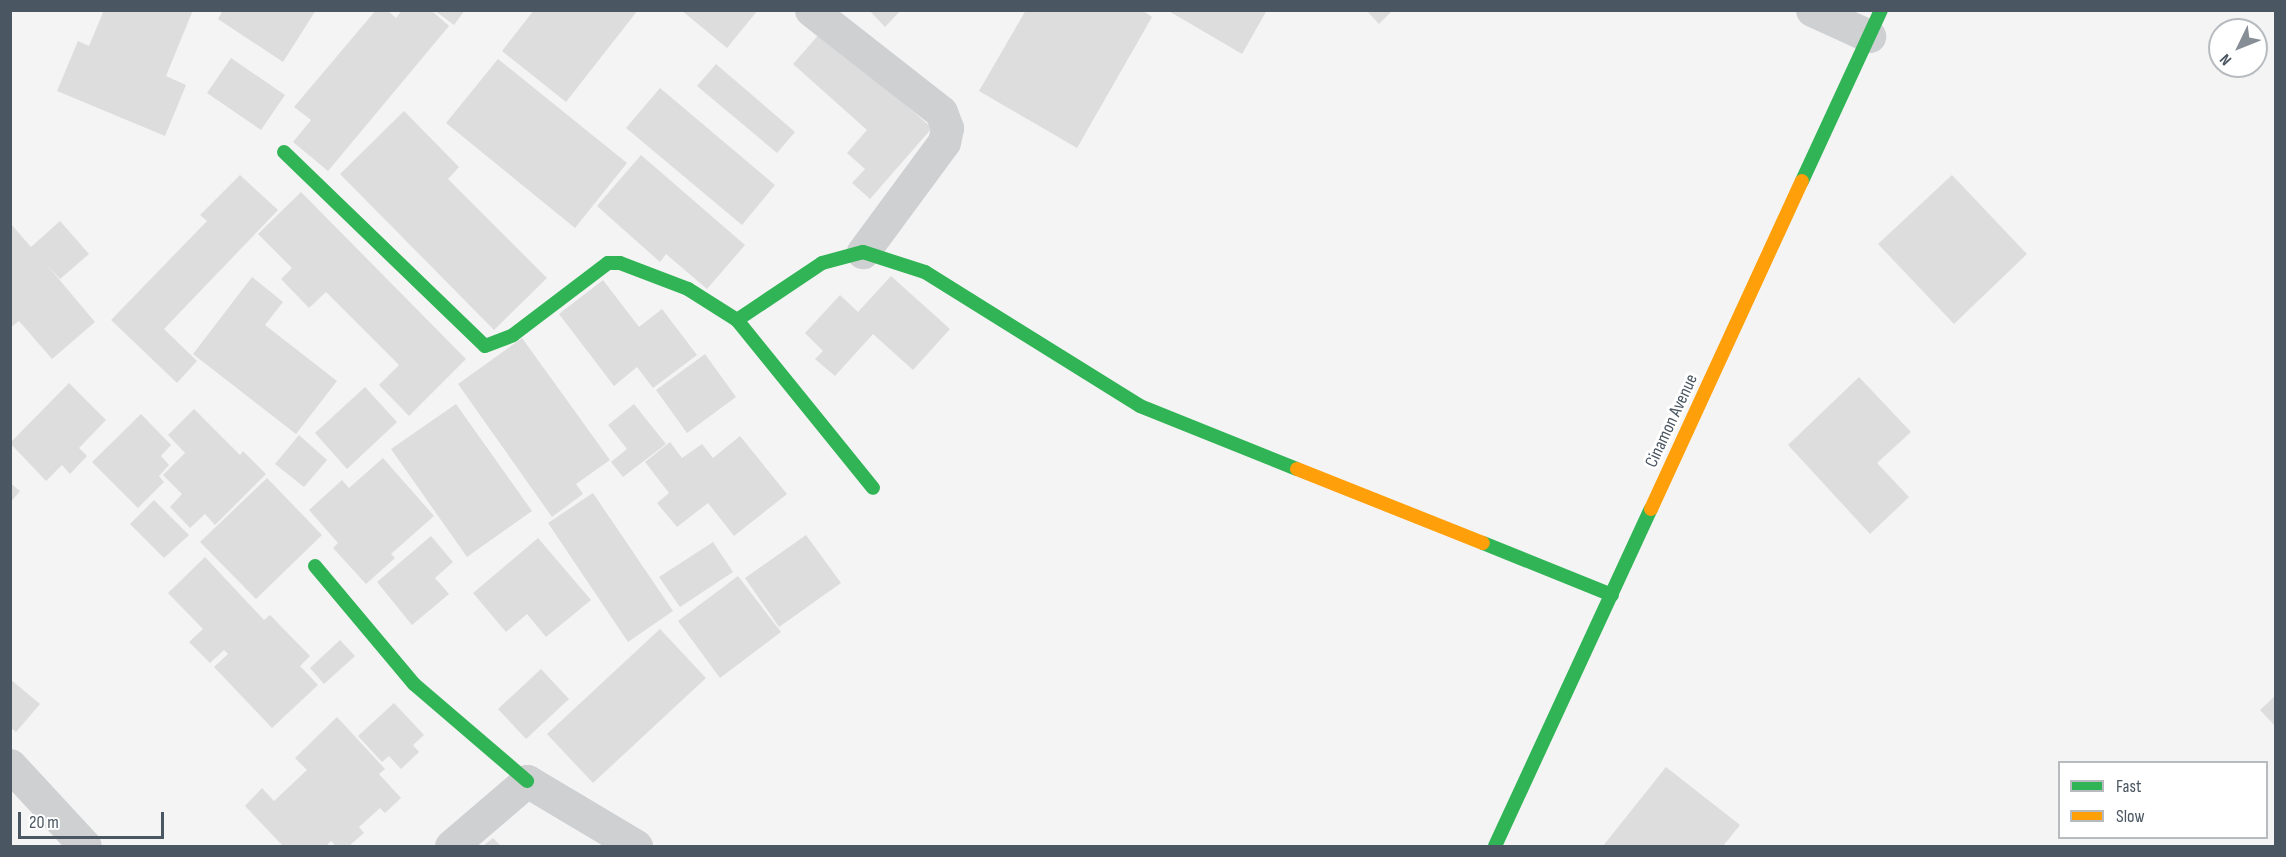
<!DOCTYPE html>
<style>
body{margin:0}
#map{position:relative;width:2286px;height:857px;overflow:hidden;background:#f4f4f4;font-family:"Sofia Sans Condensed",sans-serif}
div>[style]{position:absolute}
.building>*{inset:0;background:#ddddde}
.street>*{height:33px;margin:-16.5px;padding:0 16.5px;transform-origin:16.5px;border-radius:16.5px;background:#ced0d2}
.fast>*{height:14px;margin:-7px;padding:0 7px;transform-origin:7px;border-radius:7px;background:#30b455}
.slow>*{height:14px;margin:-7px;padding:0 7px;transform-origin:7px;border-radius:7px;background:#ff9f0a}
span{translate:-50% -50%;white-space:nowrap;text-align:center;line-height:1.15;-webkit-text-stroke:6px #fff;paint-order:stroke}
.street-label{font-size:18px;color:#4a5661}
.frame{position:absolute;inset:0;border:12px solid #4a5661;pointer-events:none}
.legend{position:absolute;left:2058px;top:761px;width:210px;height:78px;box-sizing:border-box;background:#fff;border:2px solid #b7bbc0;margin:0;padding:8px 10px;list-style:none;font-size:18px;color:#4a5661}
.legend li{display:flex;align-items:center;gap:12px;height:30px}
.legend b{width:30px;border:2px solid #b7bbc0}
.north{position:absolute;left:2208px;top:18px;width:60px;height:60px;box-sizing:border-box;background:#fff;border:2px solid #b7bbc0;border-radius:50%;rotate:227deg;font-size:16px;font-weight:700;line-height:24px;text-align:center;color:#4a5661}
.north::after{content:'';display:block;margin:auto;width:21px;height:27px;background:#868d94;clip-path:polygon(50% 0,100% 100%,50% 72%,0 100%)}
.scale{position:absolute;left:18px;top:812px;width:146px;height:27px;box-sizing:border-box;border:3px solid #4a5661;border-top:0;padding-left:8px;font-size:18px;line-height:21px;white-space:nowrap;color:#4a5661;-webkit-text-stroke:4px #fff;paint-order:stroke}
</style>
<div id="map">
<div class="building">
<i style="clip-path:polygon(104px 10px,193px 10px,166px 76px,186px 85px,165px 136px,57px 91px,78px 41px,89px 46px)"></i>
<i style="clip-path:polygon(223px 10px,316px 10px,283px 62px,218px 19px)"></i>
<i style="clip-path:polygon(376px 10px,387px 10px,396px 18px,402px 10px,431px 10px,449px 26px,328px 171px,293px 142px,311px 120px,294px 107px)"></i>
<i style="clip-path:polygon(434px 10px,465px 10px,454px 25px)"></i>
<i style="clip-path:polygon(534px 10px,638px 10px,566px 102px,502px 51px)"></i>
<i style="clip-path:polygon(681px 10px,758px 10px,727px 48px)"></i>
<i style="clip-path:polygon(869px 10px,901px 10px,885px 27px)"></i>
<i style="clip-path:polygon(1026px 10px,1142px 10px,1152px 17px,1077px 148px,979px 91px)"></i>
<i style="clip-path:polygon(1167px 10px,1267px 10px,1242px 54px)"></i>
<i style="clip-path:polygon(1366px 10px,1393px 10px,1379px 24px)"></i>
<i style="clip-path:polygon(822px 31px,932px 128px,870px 199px,852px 183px,865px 169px,847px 153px,867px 130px,793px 64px)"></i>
<i style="clip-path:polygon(231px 58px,285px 95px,261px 130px,207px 93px)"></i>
<i style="clip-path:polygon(498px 59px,627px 163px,575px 228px,446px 123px)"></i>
<i style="clip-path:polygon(716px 64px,795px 132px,777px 153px,697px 86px)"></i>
<i style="clip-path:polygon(660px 88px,775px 185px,742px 225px,626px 128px)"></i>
<i style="clip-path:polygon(404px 111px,459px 167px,448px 179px,547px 278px,494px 330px,340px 174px)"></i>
<i style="clip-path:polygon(641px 155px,745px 245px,707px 289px,666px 254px,660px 262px,597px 206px)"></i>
<i style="clip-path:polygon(240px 175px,278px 210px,164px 329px,197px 361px,177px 383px,111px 320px,207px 221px,200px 215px)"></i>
<i style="clip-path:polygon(1952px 175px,2027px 254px,1954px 324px,1878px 244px)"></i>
<i style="clip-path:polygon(301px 192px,466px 359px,409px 416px,379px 385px,399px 365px,326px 292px,309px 308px,281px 279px,292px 268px,258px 234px)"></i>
<i style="clip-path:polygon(60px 221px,89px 254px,60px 279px,47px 265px,95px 322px,52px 359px,19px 321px,10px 328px,10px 223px,31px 247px)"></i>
<i style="clip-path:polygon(891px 276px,950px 329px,913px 370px,873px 334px,835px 376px,815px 359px,823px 351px,805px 333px,840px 295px,858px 312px)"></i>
<i style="clip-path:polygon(252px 277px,283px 302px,265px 325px,337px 381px,296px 434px,193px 354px)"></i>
<i style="clip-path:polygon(603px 280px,639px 327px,662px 309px,697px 355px,653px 388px,637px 367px,614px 386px,559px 314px)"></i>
<i style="clip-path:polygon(522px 338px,610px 460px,576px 484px,583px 494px,552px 517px,458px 384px)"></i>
<i style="clip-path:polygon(705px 354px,736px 397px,687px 433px,656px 390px)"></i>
<i style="clip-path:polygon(1859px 377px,1911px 432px,1877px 463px,1909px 497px,1870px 534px,1788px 445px)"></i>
<i style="clip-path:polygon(69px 383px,106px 420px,79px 448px,87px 456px,70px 474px,62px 465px,46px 481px,10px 443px)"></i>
<i style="clip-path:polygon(365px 387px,397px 422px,347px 469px,315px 433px)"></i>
<i style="clip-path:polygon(456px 404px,532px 511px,467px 557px,391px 449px)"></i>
<i style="clip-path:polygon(634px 404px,666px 444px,623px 477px,611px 462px,627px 449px,608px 425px)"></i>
<i style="clip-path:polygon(194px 409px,240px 455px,243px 451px,266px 474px,215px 525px,205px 514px,190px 528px,170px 507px,182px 494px,163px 475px,185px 453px,168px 435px)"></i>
<i style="clip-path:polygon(141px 414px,171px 445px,161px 456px,169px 465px,159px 476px,164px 482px,138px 508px,92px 462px)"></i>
<i style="clip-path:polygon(299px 435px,327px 460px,304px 487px,275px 464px)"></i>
<i style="clip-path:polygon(740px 436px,787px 494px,734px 536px,708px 503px,677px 527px,657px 503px,669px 493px,645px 462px,670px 442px,682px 458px,702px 444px,713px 458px)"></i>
<i style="clip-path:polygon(383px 458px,434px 516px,391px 554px,395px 558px,366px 584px,333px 548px,338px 543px,309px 510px,342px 480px,349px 488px)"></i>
<i style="clip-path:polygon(267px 478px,322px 535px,256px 599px,200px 542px)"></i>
<i style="clip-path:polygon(10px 483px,20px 491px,10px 503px)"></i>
<i style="clip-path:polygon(593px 493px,673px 611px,628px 642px,548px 523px)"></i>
<i style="clip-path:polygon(154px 500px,189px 535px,164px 558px,130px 524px)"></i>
<i style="clip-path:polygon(806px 535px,841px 583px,779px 627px,745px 578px)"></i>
<i style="clip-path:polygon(431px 536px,453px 562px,435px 578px,449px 594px,412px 625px,377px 582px)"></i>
<i style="clip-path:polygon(538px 538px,591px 600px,546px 637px,527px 614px,506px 632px,473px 593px)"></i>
<i style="clip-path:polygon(713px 542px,733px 572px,680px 607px,659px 577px)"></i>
<i style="clip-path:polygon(205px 557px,264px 620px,270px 615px,310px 656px,300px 666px,318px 685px,272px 728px,214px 667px,228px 654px,224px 650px,210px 663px,189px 642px,203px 629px,168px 593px)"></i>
<i style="clip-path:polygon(738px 576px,781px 632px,720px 678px,678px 621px)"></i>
<i style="clip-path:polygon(660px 629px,706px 678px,593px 783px,547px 734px)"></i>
<i style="clip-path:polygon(340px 640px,355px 656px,324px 684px,310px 668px)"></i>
<i style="clip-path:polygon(541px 669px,569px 699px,526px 739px,498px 709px)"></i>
<i style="clip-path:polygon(10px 679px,40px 704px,16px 732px,10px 727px)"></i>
<i style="clip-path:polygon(2276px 695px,2276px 727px,2260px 710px)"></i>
<i style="clip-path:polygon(394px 703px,424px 735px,413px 745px,419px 752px,401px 769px,389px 756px,382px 762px,358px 736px)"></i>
<i style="clip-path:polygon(337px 717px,385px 769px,379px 774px,401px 798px,385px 813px,380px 808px,359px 827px,364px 833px,349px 846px,336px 846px,331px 841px,326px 846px,283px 846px,245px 806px,262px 788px,274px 801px,307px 770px,295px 758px)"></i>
<i style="clip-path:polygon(1666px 767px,1740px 825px,1723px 846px,1603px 846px)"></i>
<i style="clip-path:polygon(493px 838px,501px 846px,483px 846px)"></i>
</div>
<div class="street">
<i style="left:811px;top:10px;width:165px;rotate:38.1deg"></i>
<i style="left:941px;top:112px;width:17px;rotate:69deg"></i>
<i style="left:947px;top:128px;width:14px;rotate:102deg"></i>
<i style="left:944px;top:142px;width:137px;rotate:126.4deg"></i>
<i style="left:1812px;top:10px;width:63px;rotate:24.5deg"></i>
<i style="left:10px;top:765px;width:110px;rotate:47.2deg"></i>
<i style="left:451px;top:846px;width:100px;rotate:-40.5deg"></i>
<i style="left:527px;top:781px;width:127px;rotate:30.8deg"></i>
</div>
<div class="fast">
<i style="left:284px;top:152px;width:279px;rotate:44deg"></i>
<i style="left:485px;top:346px;width:30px;rotate:-21deg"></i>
<i style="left:513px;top:335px;width:119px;rotate:-37.2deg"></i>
<i style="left:608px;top:263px;width:12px"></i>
<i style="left:620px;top:263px;width:73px;rotate:20.9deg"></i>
<i style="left:688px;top:289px;width:58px;rotate:32.3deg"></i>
<i style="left:737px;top:320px;width:216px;rotate:51deg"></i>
<i style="left:1802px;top:181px;width:188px;rotate:-65.2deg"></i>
<i style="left:737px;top:320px;width:102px;rotate:-33.8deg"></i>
<i style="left:822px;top:263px;width:42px;rotate:-15deg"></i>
<i style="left:863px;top:252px;width:65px;rotate:17.9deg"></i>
<i style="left:925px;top:272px;width:253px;rotate:31.9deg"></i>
<i style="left:1140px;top:406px;width:169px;rotate:21.9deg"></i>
<i style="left:1483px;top:543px;width:139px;rotate:22deg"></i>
<i style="left:315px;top:566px;width:154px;rotate:50deg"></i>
<i style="left:414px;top:684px;width:149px;rotate:40.6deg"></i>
<i style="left:1495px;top:846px;width:371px;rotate:-65.2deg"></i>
</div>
<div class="slow">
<i style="left:1297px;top:469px;width:200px;rotate:21.7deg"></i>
<i style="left:1651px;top:509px;width:361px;rotate:-65.3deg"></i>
</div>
<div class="street-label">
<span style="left:1672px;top:421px;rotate:-65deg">Cinamon Avenue</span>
</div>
<div class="frame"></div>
<ul class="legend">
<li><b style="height:8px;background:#30b455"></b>Fast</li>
<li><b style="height:8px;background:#ff9f0a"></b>Slow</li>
</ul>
<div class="north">N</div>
<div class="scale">20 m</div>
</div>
